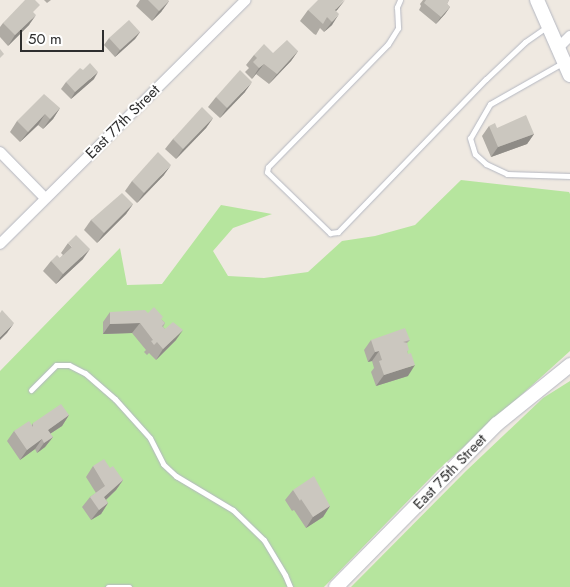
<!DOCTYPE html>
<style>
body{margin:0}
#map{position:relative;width:570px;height:587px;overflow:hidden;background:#efe9e1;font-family:Jost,sans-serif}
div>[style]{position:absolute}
.green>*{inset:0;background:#b6e59e}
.roads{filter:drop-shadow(0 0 1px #b4b7c1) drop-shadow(0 0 1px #b4b7c1)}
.lane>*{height:5px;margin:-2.5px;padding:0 2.5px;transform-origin:2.5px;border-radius:2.5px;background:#fff}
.street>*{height:10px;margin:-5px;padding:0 5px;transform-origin:5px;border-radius:5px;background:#fff}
.secondary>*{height:14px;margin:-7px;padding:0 7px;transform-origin:7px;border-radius:7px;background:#fff}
.wall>*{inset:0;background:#afaba4}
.shaded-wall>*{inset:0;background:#8e8b86}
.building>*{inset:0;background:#cbc7bf}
span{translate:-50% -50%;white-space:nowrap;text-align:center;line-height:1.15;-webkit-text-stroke:4px #fff;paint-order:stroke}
.street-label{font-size:15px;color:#2e2e2e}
.scale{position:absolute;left:20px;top:30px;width:84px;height:22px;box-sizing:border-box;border:2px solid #2e2e2e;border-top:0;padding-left:6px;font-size:15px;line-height:18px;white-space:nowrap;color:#2e2e2e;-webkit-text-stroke:4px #fff;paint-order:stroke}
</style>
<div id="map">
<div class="green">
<i style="clip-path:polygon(461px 180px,569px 192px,570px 194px,570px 351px,438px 470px,324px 587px,0 587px,0 371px,120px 248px,127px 285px,162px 284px,221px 205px,272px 214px,233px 228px,213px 251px,228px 276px,264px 278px,308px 272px,342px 241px,375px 236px,415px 225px)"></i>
<i style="clip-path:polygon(570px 381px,570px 587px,351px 587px,466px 471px,543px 398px)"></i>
</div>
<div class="roads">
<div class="lane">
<i style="left:400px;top:0;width:8px;rotate:113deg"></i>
<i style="left:397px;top:7px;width:21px;rotate:87deg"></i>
<i style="left:398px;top:28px;width:19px;rotate:122deg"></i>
<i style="left:388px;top:44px;width:172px;rotate:134.3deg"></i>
<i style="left:268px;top:167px;width:5px;rotate:101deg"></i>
<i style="left:267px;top:172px;width:88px;rotate:44.1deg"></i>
<i style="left:330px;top:233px;width:8px;rotate:-7deg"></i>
<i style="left:338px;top:232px;width:213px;rotate:-46deg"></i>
<i style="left:486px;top:79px;width:54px;rotate:-43.5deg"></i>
<i style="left:525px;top:42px;width:28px;rotate:-35deg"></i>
<i style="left:564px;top:62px;width:85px;rotate:150.4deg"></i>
<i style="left:490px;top:104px;width:39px;rotate:120deg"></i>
<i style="left:470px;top:138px;width:17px;rotate:73deg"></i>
<i style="left:475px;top:154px;width:15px;rotate:42deg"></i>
<i style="left:486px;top:164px;width:23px;rotate:25deg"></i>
<i style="left:507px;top:174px;width:63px;rotate:1.8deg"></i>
<i style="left:31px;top:390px;width:35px;rotate:-45deg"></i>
<i style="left:56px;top:365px;width:13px"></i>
<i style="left:69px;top:365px;width:18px;rotate:27deg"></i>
<i style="left:85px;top:373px;width:40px;rotate:41deg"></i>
<i style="left:115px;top:399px;width:52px;rotate:48.1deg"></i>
<i style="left:150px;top:438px;width:29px;rotate:63deg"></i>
<i style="left:163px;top:464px;width:18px;rotate:43deg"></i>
<i style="left:176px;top:476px;width:66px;rotate:30.8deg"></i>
<i style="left:233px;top:510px;width:43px;rotate:44.1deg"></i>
<i style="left:264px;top:540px;width:41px;rotate:59deg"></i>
<i style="left:285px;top:575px;width:13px;rotate:67deg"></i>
<i style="left:108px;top:587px;width:21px"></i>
</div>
<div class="street">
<i style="left:558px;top:48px;width:17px;rotate:-45deg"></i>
<i style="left:0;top:152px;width:64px;rotate:45.6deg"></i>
<i style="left:0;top:244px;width:346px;rotate:-44.8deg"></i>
</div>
<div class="secondary">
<i style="left:537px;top:0;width:82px;rotate:66.3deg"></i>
<i style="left:336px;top:587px;width:229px;rotate:-45.4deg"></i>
<i style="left:497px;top:424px;width:94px;rotate:-38.9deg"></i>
</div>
</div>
<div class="wall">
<i style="clip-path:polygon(44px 0,51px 0,47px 3px)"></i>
<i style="clip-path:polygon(140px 0,167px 0,169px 1px,161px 12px,152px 21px,136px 6px)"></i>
<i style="clip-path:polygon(423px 0,449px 0,447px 4px,450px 7px,445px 14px,436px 24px,419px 10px,421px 6px,420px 4px)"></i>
<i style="clip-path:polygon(338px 9px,336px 11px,332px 25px,324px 32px,320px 28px,316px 35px,314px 34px,300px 21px,308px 10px)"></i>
<i style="clip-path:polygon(34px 14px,29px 25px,8px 46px,0 37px,0 27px,3px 23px)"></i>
<i style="clip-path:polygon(140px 32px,135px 39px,115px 57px,104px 45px,109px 38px)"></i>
<i style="clip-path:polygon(298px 51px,291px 61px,269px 84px,256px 74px,252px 79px,245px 72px,249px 68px,246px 65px,254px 55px)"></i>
<i style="clip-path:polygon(94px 79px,71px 99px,61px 89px,66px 82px)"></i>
<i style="clip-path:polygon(245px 92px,220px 118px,208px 107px,216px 97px)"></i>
<i style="clip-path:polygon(60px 108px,53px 119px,43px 129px,38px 125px,20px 142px,10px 132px,17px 121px)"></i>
<i style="clip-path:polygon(213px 118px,206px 128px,176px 159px,165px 149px,173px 139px)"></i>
<i style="clip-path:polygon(489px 126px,497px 128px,534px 134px,527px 144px,491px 157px,482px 136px)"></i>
<i style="clip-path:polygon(164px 175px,137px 203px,125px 191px,132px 181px)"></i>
<i style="clip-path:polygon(133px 204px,126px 214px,97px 243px,84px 230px,91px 220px)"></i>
<i style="clip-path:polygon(68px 243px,83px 259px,56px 284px,43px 271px,51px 261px,60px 258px,63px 255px,61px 253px)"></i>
<i style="clip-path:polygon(110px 312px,148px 313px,162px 320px,165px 323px,163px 327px,176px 340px,156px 360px,149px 353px,147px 355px,144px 352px,146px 350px,132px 333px,103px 334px,103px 322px)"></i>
<i style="clip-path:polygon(371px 340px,410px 340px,407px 343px,408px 376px,376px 386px,371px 372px,374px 368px,372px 361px,368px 362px,364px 350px)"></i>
<i style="clip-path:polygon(69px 415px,62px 426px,50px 434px,53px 437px,45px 447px,37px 453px,35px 449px,20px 460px,7px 441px,14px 431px,32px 425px,33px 423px)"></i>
<i style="clip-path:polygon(93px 466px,110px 468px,123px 480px,116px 490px,106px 500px,108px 503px,101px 514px,91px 520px,82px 507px,90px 497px,96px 493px,86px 477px)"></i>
<i style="clip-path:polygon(293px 490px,330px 506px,323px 517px,306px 528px,294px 510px,292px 511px,285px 500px)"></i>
</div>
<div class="shaded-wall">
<i style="clip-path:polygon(345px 0,338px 9px,327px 20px,335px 10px)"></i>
<i style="clip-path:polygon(169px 1px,161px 12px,152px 21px,159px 11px)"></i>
<i style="clip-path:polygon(450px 7px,445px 14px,436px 24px,441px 17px)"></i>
<i style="clip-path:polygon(339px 14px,332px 25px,324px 32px,332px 22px)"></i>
<i style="clip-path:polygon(36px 15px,29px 25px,8px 46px,15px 35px)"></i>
<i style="clip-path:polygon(140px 32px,135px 39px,115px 57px,120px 50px)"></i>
<i style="clip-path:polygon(298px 51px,291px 61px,269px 84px,277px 74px)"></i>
<i style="clip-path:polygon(264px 64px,252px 79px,259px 68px)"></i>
<i style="clip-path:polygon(98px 72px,94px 79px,71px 99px,75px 92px)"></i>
<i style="clip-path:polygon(252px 82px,245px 92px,220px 118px,227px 108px)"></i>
<i style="clip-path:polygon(60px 108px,53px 119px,43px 129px,50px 119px)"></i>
<i style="clip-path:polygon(45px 114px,38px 125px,20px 142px,28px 132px)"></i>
<i style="clip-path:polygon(213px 118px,206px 128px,176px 159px,183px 149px)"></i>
<i style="clip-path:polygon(534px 134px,527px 144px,491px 157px,498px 147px)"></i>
<i style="clip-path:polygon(171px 165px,164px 175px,137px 203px,144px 193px)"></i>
<i style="clip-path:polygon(133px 204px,126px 214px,97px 243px,104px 233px)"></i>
<i style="clip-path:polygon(90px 249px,83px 259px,56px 284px,63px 274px)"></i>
<i style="clip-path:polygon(14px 323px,7px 333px,0 340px,0 337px)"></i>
<i style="clip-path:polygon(140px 323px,132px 333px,103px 334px,110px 324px)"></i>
<i style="clip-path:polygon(183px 330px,176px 340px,156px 360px,163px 349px)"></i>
<i style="clip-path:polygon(379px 351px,372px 361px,368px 362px,375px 352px)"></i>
<i style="clip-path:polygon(415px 365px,408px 376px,376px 386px,384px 375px)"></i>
<i style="clip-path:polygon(69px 415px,62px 426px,42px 439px,35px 449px,20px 460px,27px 450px,48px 430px)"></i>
<i style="clip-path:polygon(53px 437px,45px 447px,37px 453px,44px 443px)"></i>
<i style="clip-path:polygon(123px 480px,116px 490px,97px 508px,104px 497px)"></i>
<i style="clip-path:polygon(108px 503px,101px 514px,91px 520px,99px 510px)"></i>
<i style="clip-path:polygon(330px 506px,323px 517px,306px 528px,313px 517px)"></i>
</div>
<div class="building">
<i style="clip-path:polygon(25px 0,35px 0,40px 5px,33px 12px,36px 15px,15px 35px,3px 23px)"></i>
<i style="clip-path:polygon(148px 0,167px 0,169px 1px,159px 11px)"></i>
<i style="clip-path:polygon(318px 0,344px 0,335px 10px,339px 14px,332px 22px,327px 17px,323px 24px,308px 10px)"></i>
<i style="clip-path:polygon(426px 0,449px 0,447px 4px,450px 7px,441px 17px,424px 3px)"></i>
<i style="clip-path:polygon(129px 20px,140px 32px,120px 50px,109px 38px)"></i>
<i style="clip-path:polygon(287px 40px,298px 51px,277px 74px,264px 64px,259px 68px,253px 62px,257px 58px,254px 55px,264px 44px,273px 53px)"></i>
<i style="clip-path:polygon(0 49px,4px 54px,0 58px)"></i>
<i style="clip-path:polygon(90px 63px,98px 72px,75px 92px,66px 82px,80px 68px,83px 70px)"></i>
<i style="clip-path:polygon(240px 70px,252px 82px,227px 108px,216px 97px)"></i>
<i style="clip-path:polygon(44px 94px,60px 108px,50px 119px,45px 114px,28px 132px,17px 121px)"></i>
<i style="clip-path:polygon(202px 107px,213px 118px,183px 149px,173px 139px)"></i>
<i style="clip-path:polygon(526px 115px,534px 134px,498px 147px,489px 126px,495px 123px,497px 128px)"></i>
<i style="clip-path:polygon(158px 152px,171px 165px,144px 193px,132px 181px)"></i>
<i style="clip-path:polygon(122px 193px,133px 204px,104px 233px,91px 220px)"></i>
<i style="clip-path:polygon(76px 235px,90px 249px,63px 274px,51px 261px,57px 255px,60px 258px,72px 247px,68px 243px)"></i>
<i style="clip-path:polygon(154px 307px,163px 317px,161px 319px,165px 323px,162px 326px,165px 329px,173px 322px,183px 330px,163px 349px,157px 342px,154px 345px,151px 341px,153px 340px,140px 323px,110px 324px,110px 312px,145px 310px,148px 313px)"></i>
<i style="clip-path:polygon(2px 310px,14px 323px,0 337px,0 313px)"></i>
<i style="clip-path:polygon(405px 328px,410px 340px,403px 342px,407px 343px,409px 350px,407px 351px,408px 354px,411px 353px,415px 365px,384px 375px,379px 361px,382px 360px,379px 351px,375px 352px,371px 340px)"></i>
<i style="clip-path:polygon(61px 404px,69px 415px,48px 430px,53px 437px,44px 443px,42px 439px,27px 450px,14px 431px,29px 421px,33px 427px,33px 423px)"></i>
<i style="clip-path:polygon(104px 459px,110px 468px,113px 466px,123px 480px,104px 497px,108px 503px,99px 510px,90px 497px,105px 486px,93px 466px)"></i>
<i style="clip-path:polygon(314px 476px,330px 506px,313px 517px,301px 499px,300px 501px,293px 490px)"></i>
</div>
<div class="street-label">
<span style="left:123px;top:122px;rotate:-45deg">East 77th Street</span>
<span style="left:450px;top:472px;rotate:-46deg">East 75th Street</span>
</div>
<div class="scale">50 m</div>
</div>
